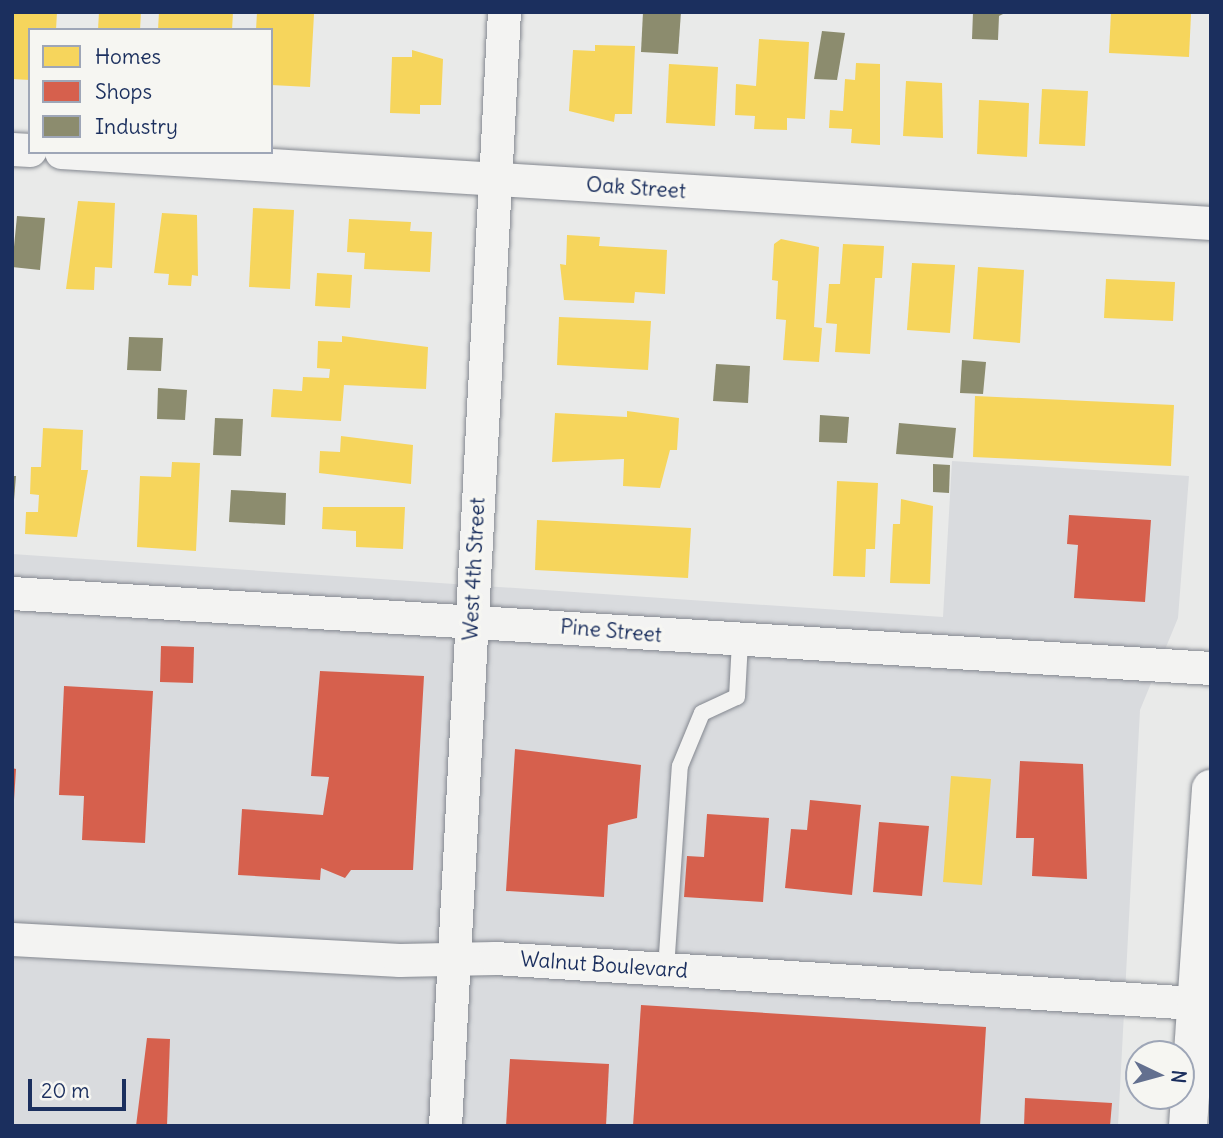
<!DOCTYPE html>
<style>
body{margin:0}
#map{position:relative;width:1223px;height:1138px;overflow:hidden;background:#e9eae9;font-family:Delius,sans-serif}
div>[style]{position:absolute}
.built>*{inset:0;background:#d9dbde}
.homes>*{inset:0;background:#f6d55c}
.shops>*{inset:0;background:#d6604d}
.industry>*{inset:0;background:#8c8c6e}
.roads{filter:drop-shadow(0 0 2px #848890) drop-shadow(0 0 2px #848890)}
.service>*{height:16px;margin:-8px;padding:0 8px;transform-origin:8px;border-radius:8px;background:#f3f3f2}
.minor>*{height:33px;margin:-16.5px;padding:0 16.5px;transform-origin:16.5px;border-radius:16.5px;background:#f3f3f2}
.secondary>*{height:38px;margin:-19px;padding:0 19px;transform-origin:19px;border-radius:19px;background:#f3f3f2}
span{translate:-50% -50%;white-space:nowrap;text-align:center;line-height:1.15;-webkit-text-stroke:7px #f6f6f2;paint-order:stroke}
.street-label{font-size:21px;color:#1b2f5e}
.frame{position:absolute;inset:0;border:14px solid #1b2f5e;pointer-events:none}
.legend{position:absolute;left:28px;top:28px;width:245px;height:126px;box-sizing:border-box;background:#f6f6f2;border:2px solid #9ea6b7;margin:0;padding:9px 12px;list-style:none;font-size:21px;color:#1b2f5e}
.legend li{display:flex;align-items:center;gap:14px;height:35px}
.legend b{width:35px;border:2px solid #9ea6b7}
.north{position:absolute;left:1125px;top:1040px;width:70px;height:70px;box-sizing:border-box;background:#f6f6f2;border:2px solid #9ea6b7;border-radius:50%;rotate:95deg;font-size:19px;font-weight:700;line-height:28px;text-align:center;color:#1b2f5e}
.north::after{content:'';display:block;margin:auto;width:24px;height:32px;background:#63708f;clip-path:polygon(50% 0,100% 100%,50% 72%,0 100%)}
.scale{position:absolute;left:28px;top:1079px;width:98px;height:32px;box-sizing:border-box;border:4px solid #1b2f5e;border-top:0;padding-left:9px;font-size:21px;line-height:24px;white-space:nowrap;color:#1b2f5e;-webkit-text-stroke:5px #f6f6f2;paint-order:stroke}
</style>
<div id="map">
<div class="built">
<i style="clip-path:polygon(952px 461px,1189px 476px,1178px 618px,1140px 710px,1118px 1126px,12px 1126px,12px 554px,943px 617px)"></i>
</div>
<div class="homes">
<i style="clip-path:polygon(12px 12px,57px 12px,56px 30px,30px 30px,30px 80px,12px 79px)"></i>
<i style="clip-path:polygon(99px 12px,141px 12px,140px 30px,98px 30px)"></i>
<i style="clip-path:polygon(159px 12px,233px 12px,232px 30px,158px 30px)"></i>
<i style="clip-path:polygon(257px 12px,314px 14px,310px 87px,271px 85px,271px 30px,256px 30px)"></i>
<i style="clip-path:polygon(1111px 12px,1191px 14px,1189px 57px,1109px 53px)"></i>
<i style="clip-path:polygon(759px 39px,809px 42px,805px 119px,787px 118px,787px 130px,754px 129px,755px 116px,735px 115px,736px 84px,756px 86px)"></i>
<i style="clip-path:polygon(595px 45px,635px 46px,632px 114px,615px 114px,614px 122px,569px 111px,573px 50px,595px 51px)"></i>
<i style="clip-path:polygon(412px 50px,443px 59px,441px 105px,420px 105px,420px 114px,390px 113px,392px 57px,412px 57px)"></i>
<i style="clip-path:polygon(856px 63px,880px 64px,880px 145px,851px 143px,852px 129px,829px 128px,830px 110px,843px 111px,845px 79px,855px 80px)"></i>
<i style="clip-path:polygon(669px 64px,718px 67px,715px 126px,666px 123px)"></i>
<i style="clip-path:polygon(906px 81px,942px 83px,943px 138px,903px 136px)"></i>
<i style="clip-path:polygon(1042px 89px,1088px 91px,1085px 146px,1039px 144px)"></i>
<i style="clip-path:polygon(979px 100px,1029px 103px,1027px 157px,977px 154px)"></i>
<i style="clip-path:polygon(78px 201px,115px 203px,112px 268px,95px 267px,94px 290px,66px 289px)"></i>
<i style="clip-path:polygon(253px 208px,294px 210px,290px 289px,249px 287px)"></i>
<i style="clip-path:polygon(162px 213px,197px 215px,198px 276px,192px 275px,191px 286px,168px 285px,169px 274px,154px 273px)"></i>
<i style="clip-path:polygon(349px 219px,411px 222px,410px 231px,432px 232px,430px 272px,364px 269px,365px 253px,347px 252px)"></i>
<i style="clip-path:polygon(567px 235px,600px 237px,599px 246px,667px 250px,665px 294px,635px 292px,634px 303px,564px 300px,560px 264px,566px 265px)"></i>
<i style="clip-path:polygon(781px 239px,819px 247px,814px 327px,822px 328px,819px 362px,783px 360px,786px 320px,776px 319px,778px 281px,772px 280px,774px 244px)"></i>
<i style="clip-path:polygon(843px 244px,884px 246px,882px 278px,875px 278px,870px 354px,835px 352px,837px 324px,826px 323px,829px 284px,840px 284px)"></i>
<i style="clip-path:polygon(912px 263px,955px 265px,950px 333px,907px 330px)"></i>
<i style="clip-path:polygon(978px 267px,1024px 270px,1020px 343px,973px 339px)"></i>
<i style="clip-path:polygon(317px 273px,352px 275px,350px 308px,315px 306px)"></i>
<i style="clip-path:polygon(1106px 279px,1175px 282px,1173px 321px,1104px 318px)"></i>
<i style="clip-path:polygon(559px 317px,651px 321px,648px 370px,557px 365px)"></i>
<i style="clip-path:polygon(342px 336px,428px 347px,426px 389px,344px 385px,341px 421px,271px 417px,273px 389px,302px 391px,303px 377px,329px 378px,330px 369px,317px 368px,318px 341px,342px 342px)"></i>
<i style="clip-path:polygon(975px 396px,1174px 405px,1171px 466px,973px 457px)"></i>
<i style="clip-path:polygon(627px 411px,679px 418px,677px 450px,670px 450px,660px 488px,623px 486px,624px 459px,552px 462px,555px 413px,627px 417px)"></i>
<i style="clip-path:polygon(43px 428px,83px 430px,81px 470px,88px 470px,77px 537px,25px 534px,26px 512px,38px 512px,39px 495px,30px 494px,31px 467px,41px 467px)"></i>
<i style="clip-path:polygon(341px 436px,413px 445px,411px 484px,319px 473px,320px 451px,340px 452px)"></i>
<i style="clip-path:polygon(172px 462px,200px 463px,196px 551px,137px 547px,140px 476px,171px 477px)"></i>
<i style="clip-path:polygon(837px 481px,878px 483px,875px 549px,866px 549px,865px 577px,833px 576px)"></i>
<i style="clip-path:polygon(901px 499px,933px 506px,930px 584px,890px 583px,893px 524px,900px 524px)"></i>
<i style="clip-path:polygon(323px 507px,405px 507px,403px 549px,356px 547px,356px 531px,322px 529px)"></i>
<i style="clip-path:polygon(537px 520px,691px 528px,688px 578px,535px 570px)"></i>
<i style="clip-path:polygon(951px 776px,991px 779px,982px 885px,943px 882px)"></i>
</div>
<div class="shops">
<i style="clip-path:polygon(1069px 515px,1151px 520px,1145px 602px,1074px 598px,1078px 545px,1067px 544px)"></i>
<i style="clip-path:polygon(161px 646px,194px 647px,193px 683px,160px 682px)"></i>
<i style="clip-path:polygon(320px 671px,424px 676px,413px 870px,351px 870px,345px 878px,321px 868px,320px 880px,238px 875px,242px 809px,323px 815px,329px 777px,311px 776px)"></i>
<i style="clip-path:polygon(64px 686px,153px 691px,145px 843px,82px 840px,84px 796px,59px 795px)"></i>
<i style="clip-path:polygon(515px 749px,641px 765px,637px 818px,608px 825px,604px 897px,506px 891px)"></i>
<i style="clip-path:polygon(1020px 761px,1083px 764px,1087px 879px,1032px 876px,1034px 838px,1016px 838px)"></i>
<i style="clip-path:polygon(12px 768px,16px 769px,14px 800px,12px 800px)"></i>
<i style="clip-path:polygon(810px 800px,861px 805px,852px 895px,785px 888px,791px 829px,807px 830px)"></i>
<i style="clip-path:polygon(707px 814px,769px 818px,763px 902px,684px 897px,687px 856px,704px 857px)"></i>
<i style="clip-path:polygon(879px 822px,929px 826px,922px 896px,873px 892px)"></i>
<i style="clip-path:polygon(641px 1005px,986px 1027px,980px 1126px,633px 1126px)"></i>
<i style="clip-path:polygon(147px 1038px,170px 1039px,167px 1126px,136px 1126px)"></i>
<i style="clip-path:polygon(510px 1059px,609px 1064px,606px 1126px,506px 1126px)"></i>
<i style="clip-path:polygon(1025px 1098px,1112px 1103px,1110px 1126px,1024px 1126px)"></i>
</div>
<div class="industry">
<i style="clip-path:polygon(643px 12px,681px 12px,678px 54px,641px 52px)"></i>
<i style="clip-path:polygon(1007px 12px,999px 16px,998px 40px,972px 39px,973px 12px)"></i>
<i style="clip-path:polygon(822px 31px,845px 33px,837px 80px,814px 79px)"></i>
<i style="clip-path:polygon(17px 216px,45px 218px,40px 270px,12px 267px)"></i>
<i style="clip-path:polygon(129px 337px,163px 338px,161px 371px,127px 370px)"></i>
<i style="clip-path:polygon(962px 360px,986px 362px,983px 394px,960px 393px)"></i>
<i style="clip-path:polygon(716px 364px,750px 366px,748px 403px,713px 401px)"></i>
<i style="clip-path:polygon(158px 388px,187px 390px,185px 420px,157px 419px)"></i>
<i style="clip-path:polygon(820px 415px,849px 417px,847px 443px,819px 442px)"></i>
<i style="clip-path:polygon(215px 418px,243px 419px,241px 456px,213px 455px)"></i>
<i style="clip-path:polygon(899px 423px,956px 428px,953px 458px,896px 454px)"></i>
<i style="clip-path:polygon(933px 464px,950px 465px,949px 493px,933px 492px)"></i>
<i style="clip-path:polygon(12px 476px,16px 476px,14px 500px,12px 500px)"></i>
<i style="clip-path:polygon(231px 490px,286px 493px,285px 525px,229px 522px)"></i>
</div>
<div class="roads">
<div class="service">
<i style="left:666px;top:969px;width:203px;rotate:-86.1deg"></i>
<i style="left:680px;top:766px;width:57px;rotate:-67.5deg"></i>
<i style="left:702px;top:713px;width:38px;rotate:-25deg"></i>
<i style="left:737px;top:697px;width:55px;rotate:-86.9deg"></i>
</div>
<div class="minor">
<i style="left:12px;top:149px;width:18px;rotate:3deg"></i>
<i style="left:61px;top:152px;width:1152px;rotate:3.53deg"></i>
<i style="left:12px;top:593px;width:1201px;rotate:3.58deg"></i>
<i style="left:12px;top:939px;width:388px;rotate:3.1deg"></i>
<i style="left:399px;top:960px;width:96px;rotate:-1.2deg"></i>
<i style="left:495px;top:958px;width:701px;rotate:3.68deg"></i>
<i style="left:445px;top:1126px;width:1116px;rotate:-86.97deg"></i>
</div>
<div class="secondary">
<i style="left:1188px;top:1126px;width:338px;rotate:-86.1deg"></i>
</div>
</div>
<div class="street-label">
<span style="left:636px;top:188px;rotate:4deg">Oak Street</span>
<span style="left:474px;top:569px;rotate:-87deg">West 4th Street</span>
<span style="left:611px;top:631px;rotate:5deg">Pine Street</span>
<span style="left:604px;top:965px;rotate:4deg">Walnut Boulevard</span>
</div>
<div class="frame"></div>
<ul class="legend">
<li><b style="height:19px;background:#f6d55c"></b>Homes</li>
<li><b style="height:19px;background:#d6604d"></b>Shops</li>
<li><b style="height:19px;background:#8c8c6e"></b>Industry</li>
</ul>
<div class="north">N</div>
<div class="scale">20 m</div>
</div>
